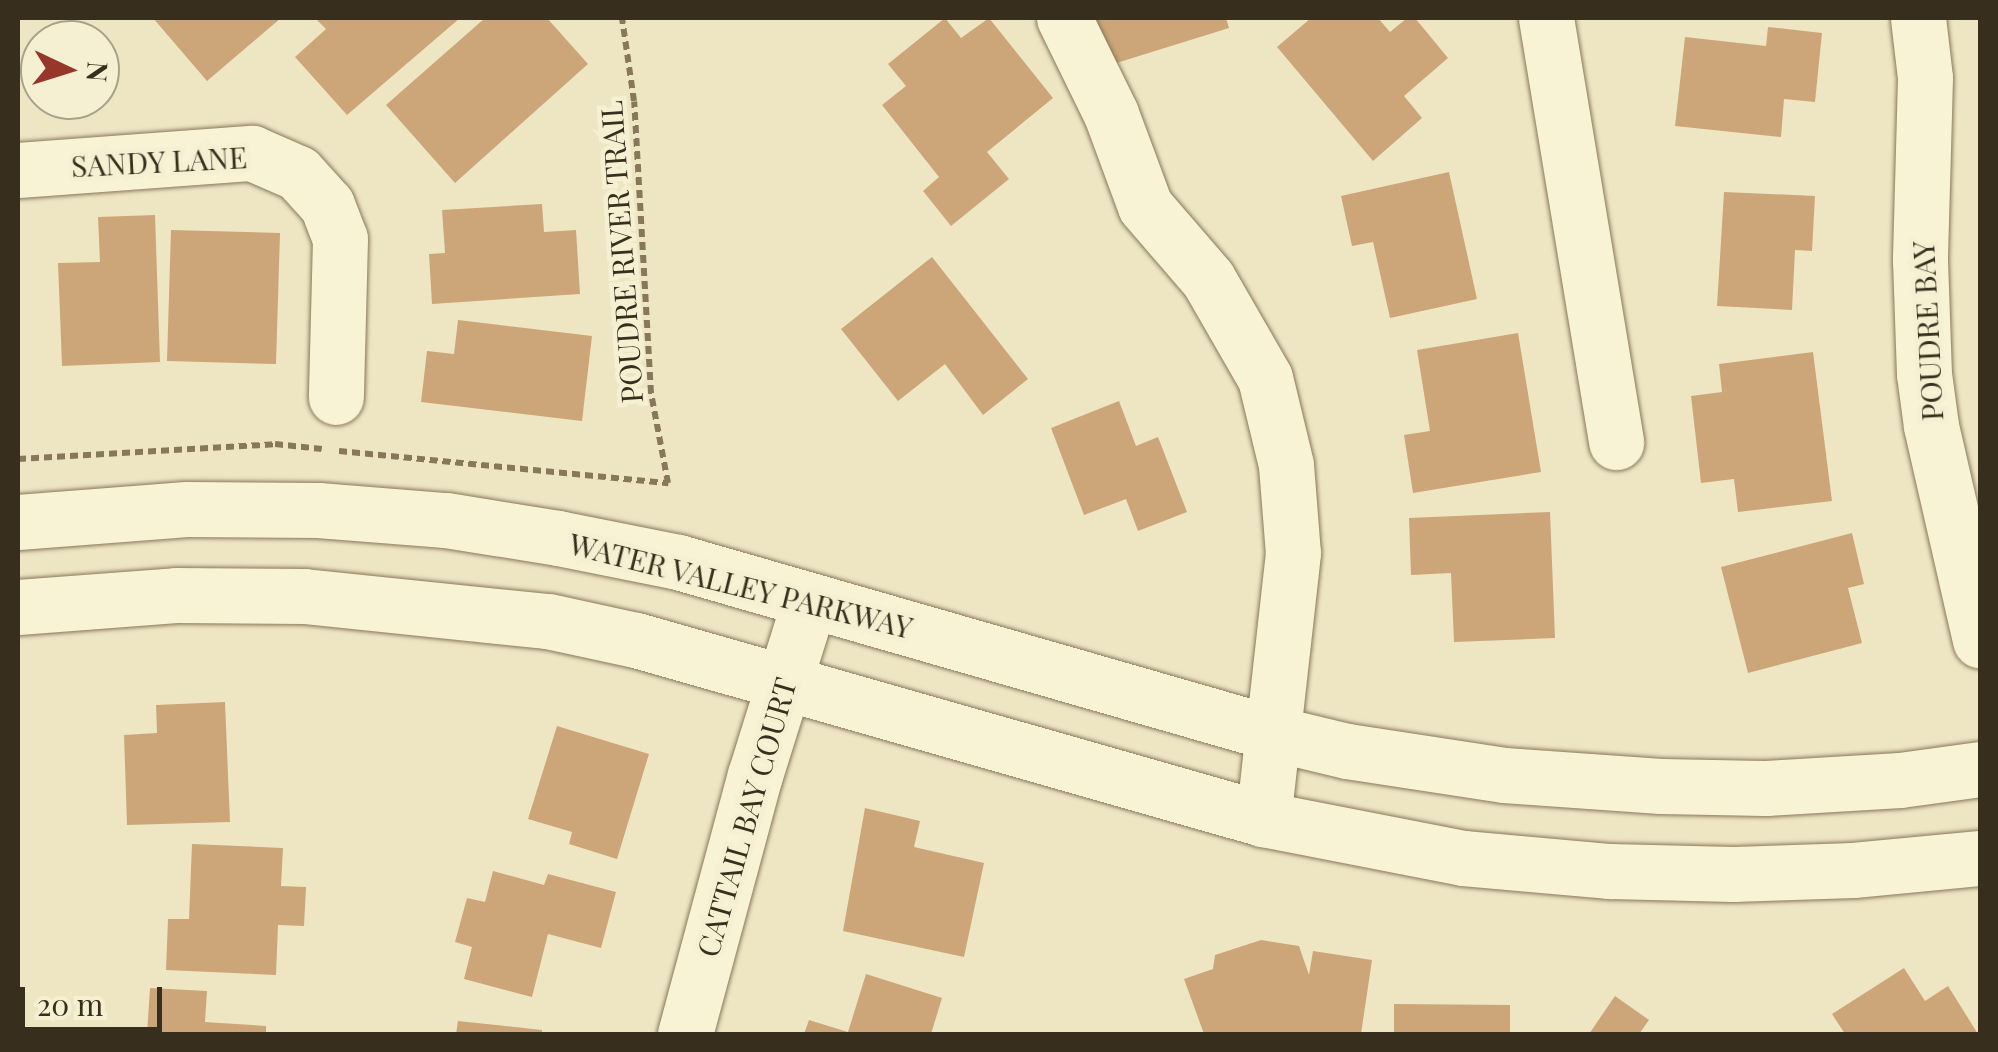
<!DOCTYPE html>
<style>
body{margin:0}
#map{position:relative;width:1998px;height:1052px;overflow:hidden;background:#eee6c3;font-family:"Playfair Display",serif}
div>[style]{position:absolute}
.building>*{inset:0;background:#cca678}
.path>*{height:6px;margin-top:-3px;transform-origin:0;background:repeating-linear-gradient(90deg,#88785a 0 8px,transparent 0 13px)}
.roads{filter:drop-shadow(0 0 2px #88785a) drop-shadow(0 0 2px #88785a)}
.minor>*{height:55px;margin:-27.5px;padding:0 27.5px;transform-origin:27.5px;border-radius:27.5px;background:#f9f3d6}
span{translate:-50% -50%;white-space:nowrap;text-align:center;line-height:1.15;-webkit-text-stroke:9px #f5f0d2;paint-order:stroke}
.street-label{font-size:30px;color:#382e1e}
.frame{position:absolute;inset:0;border:20px solid #382e1e;pointer-events:none}
.north{position:absolute;left:20px;top:20px;width:100px;height:100px;box-sizing:border-box;background:#f5f0d2;border:2px solid #a9a28a;border-radius:50%;rotate:94deg;font-size:28px;font-weight:700;line-height:40px;text-align:center;color:#382e1e}
.north::after{content:'';display:block;margin:auto;width:35px;height:45px;background:#97372a;clip-path:polygon(50% 0,100% 100%,50% 72%,0 100%)}
.scale{position:absolute;left:20px;top:987px;width:142px;height:45px;box-sizing:border-box;border:5px solid #382e1e;border-top:0;padding-left:12px;font-size:30px;line-height:35px;white-space:nowrap;color:#382e1e;-webkit-text-stroke:8px #f5f0d2;paint-order:stroke}
</style>
<div id="map">
<div class="building">
<i style="clip-path:polygon(153px 18px,281px 18px,207px 81px)"></i>
<i style="clip-path:polygon(315px 18px,460px 18px,347px 115px,295px 57px,326px 29px)"></i>
<i style="clip-path:polygon(485px 18px,547px 18px,588px 64px,455px 183px,386px 105px)"></i>
<i style="clip-path:polygon(945px 18px,961px 38px,989px 18px,1053px 98px,987px 152px,1009px 179px,951px 226px,923px 191px,939px 177px,882px 105px,906px 86px,888px 64px)"></i>
<i style="clip-path:polygon(1095px 18px,1226px 18px,1229px 28px,1110px 65px)"></i>
<i style="clip-path:polygon(1311px 18px,1378px 18px,1390px 32px,1407px 18px,1415px 18px,1448px 58px,1404px 96px,1422px 118px,1373px 161px,1277px 47px)"></i>
<i style="clip-path:polygon(1768px 27px,1822px 33px,1815px 102px,1784px 99px,1781px 137px,1675px 126px,1685px 37px,1766px 46px)"></i>
<i style="clip-path:polygon(1449px 172px,1477px 299px,1390px 318px,1373px 242px,1352px 246px,1341px 196px)"></i>
<i style="clip-path:polygon(1724px 192px,1815px 196px,1812px 251px,1795px 250px,1792px 310px,1717px 306px)"></i>
<i style="clip-path:polygon(542px 204px,544px 232px,576px 230px,580px 294px,432px 304px,429px 254px,445px 253px,442px 210px)"></i>
<i style="clip-path:polygon(155px 215px,160px 362px,62px 366px,58px 263px,100px 262px,98px 217px)"></i>
<i style="clip-path:polygon(171px 230px,280px 233px,276px 364px,167px 361px)"></i>
<i style="clip-path:polygon(932px 257px,1028px 379px,983px 415px,945px 364px,898px 401px,841px 329px)"></i>
<i style="clip-path:polygon(458px 320px,592px 336px,582px 421px,421px 402px,427px 351px,454px 354px)"></i>
<i style="clip-path:polygon(1518px 333px,1541px 472px,1413px 493px,1404px 435px,1430px 431px,1417px 350px)"></i>
<i style="clip-path:polygon(1813px 352px,1832px 501px,1738px 512px,1734px 479px,1701px 483px,1691px 396px,1722px 392px,1719px 364px)"></i>
<i style="clip-path:polygon(1119px 401px,1136px 446px,1158px 437px,1187px 512px,1138px 531px,1126px 499px,1084px 515px,1051px 428px)"></i>
<i style="clip-path:polygon(1550px 512px,1555px 638px,1454px 642px,1451px 573px,1411px 575px,1409px 518px)"></i>
<i style="clip-path:polygon(1852px 533px,1864px 584px,1848px 588px,1862px 643px,1748px 673px,1721px 567px)"></i>
<i style="clip-path:polygon(225px 702px,230px 822px,127px 825px,124px 735px,157px 733px,156px 705px)"></i>
<i style="clip-path:polygon(557px 726px,649px 754px,617px 859px,569px 844px,572px 832px,528px 819px)"></i>
<i style="clip-path:polygon(865px 808px,920px 821px,914px 847px,984px 863px,964px 957px,843px 931px)"></i>
<i style="clip-path:polygon(192px 844px,283px 848px,281px 886px,306px 887px,304px 926px,278px 925px,276px 975px,166px 970px,168px 919px,189px 919px)"></i>
<i style="clip-path:polygon(493px 871px,544px 885px,548px 874px,616px 892px,601px 948px,548px 934px,532px 997px,464px 979px,472px 947px,455px 942px,467px 898px,485px 902px)"></i>
<i style="clip-path:polygon(1261px 940px,1299px 946px,1309px 975px,1313px 951px,1372px 960px,1361px 1034px,1204px 1034px,1184px 979px,1213px 969px,1215px 955px)"></i>
<i style="clip-path:polygon(1904px 968px,1925px 1001px,1948px 986px,1978px 1034px,1845px 1034px,1832px 1014px)"></i>
<i style="clip-path:polygon(866px 974px,942px 998px,931px 1034px,804px 1034px,809px 1020px,848px 1032px)"></i>
<i style="clip-path:polygon(150px 988px,207px 991px,205px 1022px,266px 1026px,266px 1034px,147px 1034px)"></i>
<i style="clip-path:polygon(1615px 996px,1649px 1020px,1639px 1034px,1589px 1034px)"></i>
<i style="clip-path:polygon(1394px 1004px,1510px 1005px,1510px 1034px,1394px 1034px)"></i>
<i style="clip-path:polygon(458px 1021px,542px 1030px,542px 1034px,456px 1034px)"></i>
</div>
<div class="path">
<i style="left:339px;top:451px;width:331px;rotate:5.6deg"></i>
<i style="left:668px;top:483px;width:92px;rotate:-100.7deg"></i>
<i style="left:651px;top:393px;width:292px;rotate:-93.3deg"></i>
<i style="left:634px;top:101px;width:84px;rotate:-98.2deg"></i>
<i style="left:18px;top:459px;width:257px;rotate:-3.3deg"></i>
<i style="left:275px;top:444px;width:47px;rotate:6.1deg"></i>
</div>
<div class="roads">
<div class="minor">
<i style="left:1064px;top:18px;width:107px;rotate:63.9deg"></i>
<i style="left:1111px;top:114px;width:98px;rotate:69.7deg"></i>
<i style="left:1145px;top:206px;width:96px;rotate:49.2deg"></i>
<i style="left:1208px;top:279px;width:114px;rotate:60.1deg"></i>
<i style="left:1265px;top:378px;width:89px;rotate:76.4deg"></i>
<i style="left:1286px;top:465px;width:88px;rotate:85.5deg"></i>
<i style="left:1293px;top:553px;width:268px;rotate:96.4deg"></i>
<i style="left:1546px;top:18px;width:430px;rotate:80.6deg"></i>
<i style="left:1918px;top:18px;width:60px;rotate:83.3deg"></i>
<i style="left:1925px;top:78px;width:182px;rotate:91.6deg"></i>
<i style="left:1920px;top:260px;width:114px;rotate:88deg"></i>
<i style="left:1924px;top:374px;width:52px;rotate:82.3deg"></i>
<i style="left:1931px;top:426px;width:220px;rotate:77.1deg"></i>
<i style="left:18px;top:170px;width:235px;rotate:-4.2deg"></i>
<i style="left:252px;top:153px;width:50px;rotate:23.5deg"></i>
<i style="left:298px;top:173px;width:43px;rotate:47.8deg"></i>
<i style="left:327px;top:205px;width:36px;rotate:69deg"></i>
<i style="left:340px;top:239px;width:158px;rotate:91.5deg"></i>
<i style="left:18px;top:522px;width:169px;rotate:-4.4deg"></i>
<i style="left:187px;top:509px;width:131px;rotate:0.4deg"></i>
<i style="left:318px;top:510px;width:128px;rotate:4.5deg"></i>
<i style="left:446px;top:520px;width:113px;rotate:9.1deg"></i>
<i style="left:558px;top:538px;width:122px;rotate:11.3deg"></i>
<i style="left:678px;top:562px;width:618px;rotate:16.06deg"></i>
<i style="left:1272px;top:733px;width:77px;rotate:13.5deg"></i>
<i style="left:1347px;top:751px;width:159px;rotate:8.7deg"></i>
<i style="left:1504px;top:775px;width:157px;rotate:4deg"></i>
<i style="left:1661px;top:786px;width:105px;rotate:1.1deg"></i>
<i style="left:1766px;top:788px;width:134px;rotate:-3.4deg"></i>
<i style="left:1900px;top:780px;width:81px;rotate:-7.8deg"></i>
<i style="left:18px;top:607px;width:158px;rotate:-4.3deg"></i>
<i style="left:176px;top:595px;width:128px;rotate:0.4deg"></i>
<i style="left:304px;top:596px;width:245px;rotate:5.9deg"></i>
<i style="left:548px;top:621px;width:90px;rotate:12.2deg"></i>
<i style="left:636px;top:640px;width:652px;rotate:15.93deg"></i>
<i style="left:1263px;top:819px;width:204px;rotate:11deg"></i>
<i style="left:1463px;top:858px;width:148px;rotate:5.1deg"></i>
<i style="left:1610px;top:871px;width:123px;rotate:1.4deg"></i>
<i style="left:1733px;top:874px;width:120px;rotate:-1.9deg"></i>
<i style="left:1853px;top:870px;width:128px;rotate:-5.4deg"></i>
<i style="left:685px;top:1034px;width:268px;rotate:-74.9deg"></i>
<i style="left:755px;top:775px;width:183px;rotate:-72.6deg"></i>
</div>
</div>
<div class="street-label">
<span style="left:159px;top:161px;rotate:-3deg">SANDY LANE</span>
<span style="left:621px;top:252px;rotate:-94deg">POUDRE RIVER TRAIL</span>
<span style="left:1927px;top:331px;rotate:-93deg">POUDRE BAY</span>
<span style="left:741px;top:585px;rotate:14deg">WATER VALLEY PARKWAY</span>
<span style="left:746px;top:817px;rotate:-74deg">CATTAIL BAY COURT</span>
</div>
<div class="frame"></div>
<div class="north">N</div>
<div class="scale">20 m</div>
</div>
